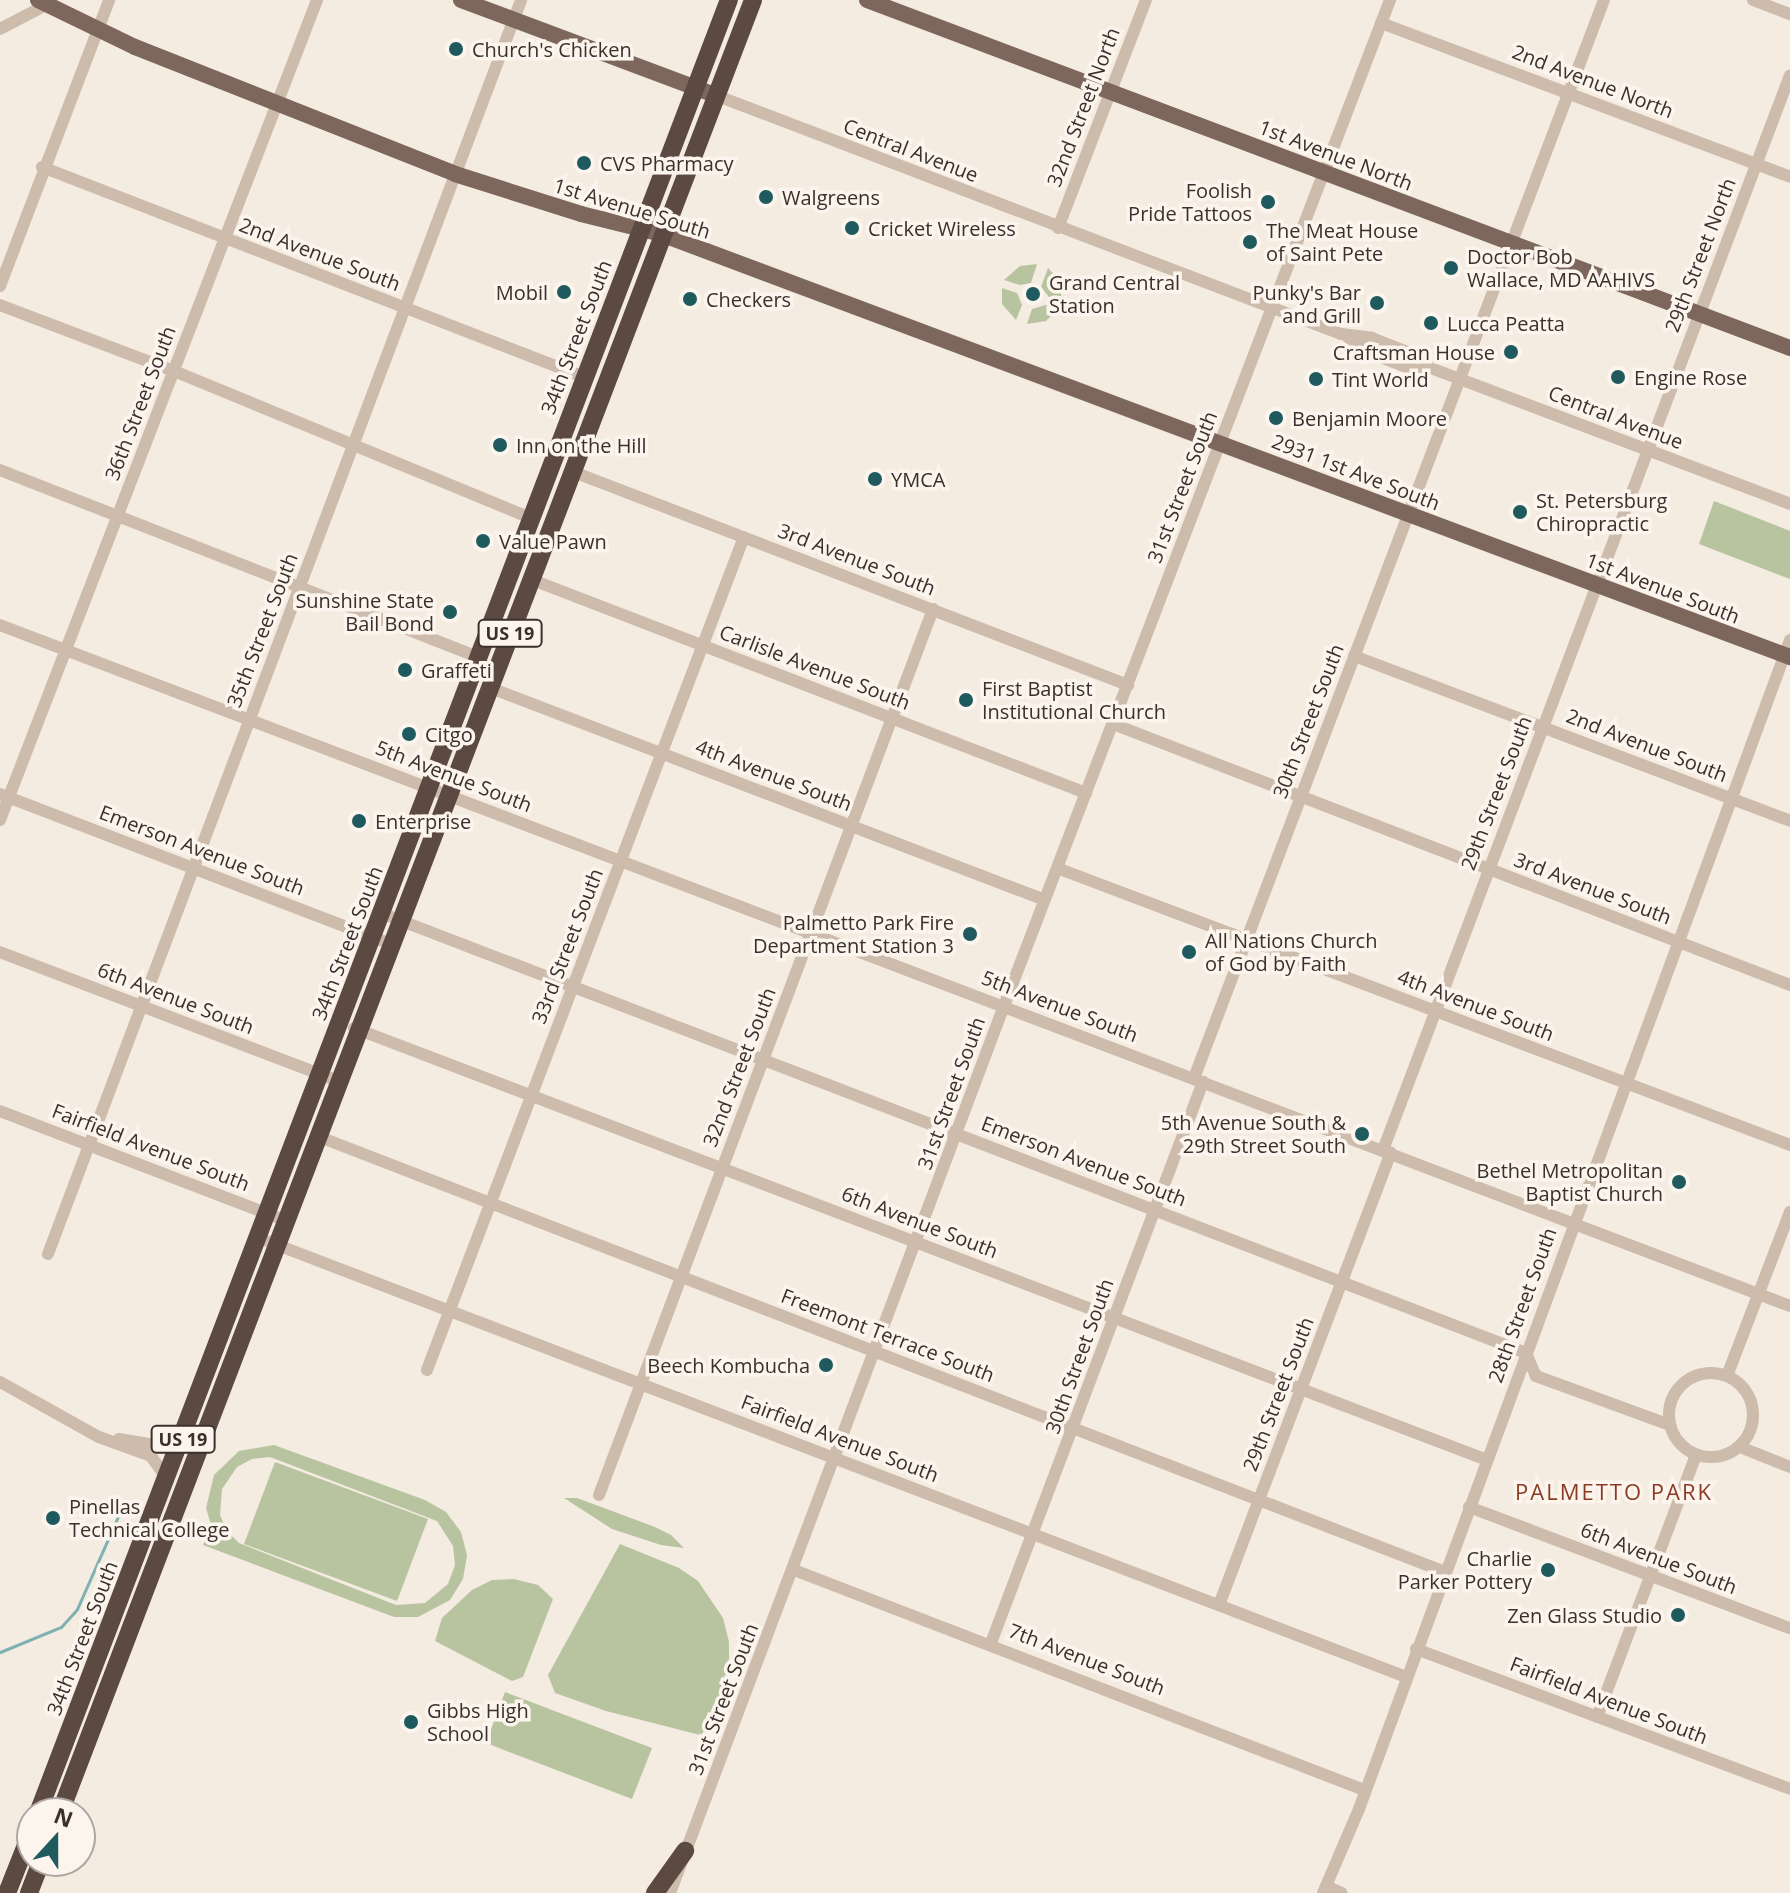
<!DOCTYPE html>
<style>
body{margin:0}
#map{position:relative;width:1790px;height:1893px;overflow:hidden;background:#f4ebe1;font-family:"Open Sans",sans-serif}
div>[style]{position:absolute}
.green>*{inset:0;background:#b8c4a0}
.stream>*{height:3px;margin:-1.5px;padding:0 1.5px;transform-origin:1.5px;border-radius:1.5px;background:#7fb0b2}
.minor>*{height:12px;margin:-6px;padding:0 6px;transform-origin:6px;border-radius:6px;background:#cdbbac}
.minor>.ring{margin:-6px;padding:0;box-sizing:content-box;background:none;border:12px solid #cdbbac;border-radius:50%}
.major>*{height:16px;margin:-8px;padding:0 8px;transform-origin:8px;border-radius:8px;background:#7d675c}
.highway>*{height:18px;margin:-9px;padding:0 9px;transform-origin:9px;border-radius:9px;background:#5c4a42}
.dots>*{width:22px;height:22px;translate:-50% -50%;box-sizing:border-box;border:4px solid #fbf5ee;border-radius:50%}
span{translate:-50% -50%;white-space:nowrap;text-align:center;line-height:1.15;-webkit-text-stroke:7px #fbf5ee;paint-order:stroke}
.shield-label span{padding:2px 6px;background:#fbf5ee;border:2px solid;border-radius:6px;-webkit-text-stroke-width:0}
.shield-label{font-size:18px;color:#3b302b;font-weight:700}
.poi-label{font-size:20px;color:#3b302b}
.left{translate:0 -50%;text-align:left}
.right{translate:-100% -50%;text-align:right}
.street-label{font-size:20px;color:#3b302b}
.neighbourhood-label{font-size:22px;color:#8c3b22;letter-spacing:2px}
.north{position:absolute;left:16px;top:1797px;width:80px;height:80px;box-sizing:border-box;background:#fbf5ee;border:2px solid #aea6a0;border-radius:50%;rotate:21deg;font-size:22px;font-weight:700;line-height:32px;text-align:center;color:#3b302b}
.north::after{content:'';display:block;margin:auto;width:28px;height:36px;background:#1f5a5e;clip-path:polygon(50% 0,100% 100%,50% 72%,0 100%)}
</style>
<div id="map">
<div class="green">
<i style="clip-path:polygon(1037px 264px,1031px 283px,1020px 285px,1004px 280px,1020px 266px)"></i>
<i style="clip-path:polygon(1048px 268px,1059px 280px,1062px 301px,1049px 297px,1041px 287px)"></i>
<i style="clip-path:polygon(1002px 288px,1017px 293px,1022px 305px,1016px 320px,1002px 304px)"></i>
<i style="clip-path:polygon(1046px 305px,1058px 309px,1046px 321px,1027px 324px,1032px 309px)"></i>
<i style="clip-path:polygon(1714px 501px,1790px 531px,1790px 579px,1699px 544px)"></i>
<i style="clip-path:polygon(evenodd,274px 1445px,425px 1500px,446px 1512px,461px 1532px,467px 1555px,463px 1579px,450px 1600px,418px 1617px,394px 1617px,203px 1545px,208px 1533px,214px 1535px,206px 1508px,214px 1475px,239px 1451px,274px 1445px,270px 1457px,437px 1521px,453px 1546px,455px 1565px,448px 1584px,425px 1603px,396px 1605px,239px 1543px,227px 1531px,220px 1515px,222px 1489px,237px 1467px,252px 1459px,270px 1457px)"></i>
<i style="clip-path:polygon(275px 1462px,428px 1519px,397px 1601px,244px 1544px)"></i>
<i style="clip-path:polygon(564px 1498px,577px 1498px,655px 1527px,671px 1535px,684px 1548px,661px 1545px,612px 1529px)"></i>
<i style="clip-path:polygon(620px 1544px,679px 1568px,698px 1581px,723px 1618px,729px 1642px,729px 1672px,704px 1736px,606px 1711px,555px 1693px,548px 1675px)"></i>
<i style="clip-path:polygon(514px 1579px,538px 1585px,553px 1599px,523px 1677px,512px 1681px,435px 1641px,442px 1618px,472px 1590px,492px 1580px)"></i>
<i style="clip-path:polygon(505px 1692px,652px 1748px,632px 1799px,486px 1743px)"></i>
</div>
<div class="stream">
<i style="left:0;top:1652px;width:66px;rotate:-22.3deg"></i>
<i style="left:61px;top:1627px;width:24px;rotate:-48deg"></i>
<i style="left:77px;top:1609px;width:104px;rotate:-66.1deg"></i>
</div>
<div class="minor">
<i style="left:1753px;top:0;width:40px;rotate:21deg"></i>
<i style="left:1381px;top:23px;width:437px;rotate:20.6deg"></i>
<i style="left:0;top:29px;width:52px;rotate:-27.6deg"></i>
<i style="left:715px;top:95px;width:670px;rotate:20.9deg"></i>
<i style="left:1341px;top:334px;width:31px;rotate:7deg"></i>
<i style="left:1372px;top:338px;width:41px;rotate:21.5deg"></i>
<i style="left:1410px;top:353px;width:23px;rotate:38deg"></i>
<i style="left:1428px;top:367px;width:387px;rotate:20.7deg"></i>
<i style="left:42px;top:167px;width:581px;rotate:21.18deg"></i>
<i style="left:1058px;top:228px;width:244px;rotate:-68.9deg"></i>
<i style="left:0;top:286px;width:306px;rotate:-69.1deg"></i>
<i style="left:0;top:305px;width:186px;rotate:20.8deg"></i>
<i style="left:174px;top:371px;width:385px;rotate:22.4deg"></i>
<i style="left:1348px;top:337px;width:22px;rotate:39deg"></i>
<i style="left:1365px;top:351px;width:44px;rotate:21.3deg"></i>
<i style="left:1406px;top:367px;width:22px"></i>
<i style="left:0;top:470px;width:513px;rotate:21.37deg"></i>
<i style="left:571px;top:471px;width:597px;rotate:21.02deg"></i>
<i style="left:530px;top:579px;width:596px;rotate:21.05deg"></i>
<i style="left:0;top:625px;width:1915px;rotate:20.83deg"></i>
<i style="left:1354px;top:656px;width:466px;rotate:20.7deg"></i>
<i style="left:488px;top:687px;width:596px;rotate:20.93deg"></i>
<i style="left:1113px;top:724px;width:726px;rotate:21.08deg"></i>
<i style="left:0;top:794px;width:418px;rotate:21deg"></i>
<i style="left:0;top:820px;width:879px;rotate:-68.86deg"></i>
<i style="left:1057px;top:868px;width:784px;rotate:20.7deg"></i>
<i style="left:381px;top:913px;width:1227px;rotate:21.02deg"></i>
<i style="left:1526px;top:1353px;width:25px;rotate:67deg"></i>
<i style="left:1536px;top:1376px;width:143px;rotate:20.1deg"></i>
<i style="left:0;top:952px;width:362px;rotate:20.9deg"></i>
<i style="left:354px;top:1028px;width:1213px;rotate:20.87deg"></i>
<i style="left:1194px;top:1078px;width:1153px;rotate:-69.18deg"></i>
<i style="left:0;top:1111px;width:307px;rotate:21deg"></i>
<i style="left:317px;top:1136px;width:1209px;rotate:21.13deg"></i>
<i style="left:1383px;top:1150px;width:1149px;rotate:-69.26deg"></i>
<i style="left:259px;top:1238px;width:1228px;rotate:20.94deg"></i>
<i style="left:48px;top:1254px;width:1340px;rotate:-69.33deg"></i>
<i style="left:427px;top:1370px;width:891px;rotate:-69.17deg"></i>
<i class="ring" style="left:1669px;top:1373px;width:72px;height:72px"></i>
<i style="left:1727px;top:1376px;width:176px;rotate:-69deg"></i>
<i style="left:0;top:1382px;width:113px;rotate:29.1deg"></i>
<i style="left:99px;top:1437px;width:55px;rotate:20.1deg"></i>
<i style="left:151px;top:1456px;width:28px;rotate:55deg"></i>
<i style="left:119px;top:1439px;width:61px;rotate:9.5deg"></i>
<i style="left:1740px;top:1447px;width:54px;rotate:21.8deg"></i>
<i style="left:599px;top:1495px;width:947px;rotate:-69.34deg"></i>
<i style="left:1469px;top:1507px;width:343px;rotate:20.7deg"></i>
<i style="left:794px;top:1570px;width:611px;rotate:21.1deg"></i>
<i style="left:1219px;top:1605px;width:484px;rotate:-69.2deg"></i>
<i style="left:991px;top:1643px;width:600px;rotate:-69.3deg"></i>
<i style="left:1416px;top:1649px;width:399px;rotate:20.5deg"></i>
<i style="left:1597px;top:1717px;width:280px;rotate:-69.3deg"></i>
<i style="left:1326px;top:1886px;width:17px;rotate:24deg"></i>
<i style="left:670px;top:1893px;width:948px;rotate:-69.37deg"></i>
<i style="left:1004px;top:1006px;width:1078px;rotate:-69.01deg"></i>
<i style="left:1323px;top:1893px;width:91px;rotate:-66.8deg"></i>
<i style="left:1359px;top:1809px;width:1246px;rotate:-69.76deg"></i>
</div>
<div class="major">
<i style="left:38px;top:0;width:108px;rotate:25.9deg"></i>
<i style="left:135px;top:47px;width:344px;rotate:21.6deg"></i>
<i style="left:455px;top:174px;width:132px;rotate:17.6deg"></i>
<i style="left:581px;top:214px;width:82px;rotate:14deg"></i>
<i style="left:661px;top:234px;width:1206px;rotate:20.54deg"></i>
<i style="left:461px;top:0;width:271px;rotate:20.5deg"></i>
<i style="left:867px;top:0;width:986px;rotate:20.66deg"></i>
</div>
<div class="highway">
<i style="left:38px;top:1813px;width:1940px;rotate:-69.14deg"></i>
<i style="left:60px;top:1813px;width:1941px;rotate:-69.08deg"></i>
<i style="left:7px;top:1893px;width:68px;rotate:-68.4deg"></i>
<i style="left:29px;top:1893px;width:34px;rotate:-69deg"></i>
<i style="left:655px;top:1893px;width:52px;rotate:-54.5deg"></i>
</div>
<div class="dots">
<i style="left:456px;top:49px;background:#1f5a5e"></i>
<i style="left:584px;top:163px;background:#1f5a5e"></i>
<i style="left:766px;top:197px;background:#1f5a5e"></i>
<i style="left:1268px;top:202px;background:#1f5a5e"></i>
<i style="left:852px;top:228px;background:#1f5a5e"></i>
<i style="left:1250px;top:242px;background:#1f5a5e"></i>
<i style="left:1451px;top:268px;background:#1f5a5e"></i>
<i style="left:564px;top:292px;background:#1f5a5e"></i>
<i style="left:1033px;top:294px;background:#1f5a5e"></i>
<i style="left:690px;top:299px;background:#1f5a5e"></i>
<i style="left:1377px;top:303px;background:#1f5a5e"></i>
<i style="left:1431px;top:323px;background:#1f5a5e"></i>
<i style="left:1511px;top:352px;background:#1f5a5e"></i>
<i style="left:1618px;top:377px;background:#1f5a5e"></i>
<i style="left:1316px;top:379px;background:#1f5a5e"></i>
<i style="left:1276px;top:418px;background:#1f5a5e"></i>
<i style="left:500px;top:445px;background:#1f5a5e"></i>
<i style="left:875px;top:479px;background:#1f5a5e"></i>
<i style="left:1520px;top:512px;background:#1f5a5e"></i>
<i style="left:483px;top:541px;background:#1f5a5e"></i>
<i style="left:450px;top:612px;background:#1f5a5e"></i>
<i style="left:405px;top:670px;background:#1f5a5e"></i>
<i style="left:966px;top:700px;background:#1f5a5e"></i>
<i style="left:409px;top:734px;background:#1f5a5e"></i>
<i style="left:359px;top:821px;background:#1f5a5e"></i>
<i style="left:970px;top:934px;background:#1f5a5e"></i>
<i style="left:1189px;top:952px;background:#1f5a5e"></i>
<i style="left:1362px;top:1134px;background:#1f5a5e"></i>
<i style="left:1679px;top:1182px;background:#1f5a5e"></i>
<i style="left:826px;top:1365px;background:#1f5a5e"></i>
<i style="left:53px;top:1518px;background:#1f5a5e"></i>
<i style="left:1548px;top:1570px;background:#1f5a5e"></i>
<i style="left:1678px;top:1615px;background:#1f5a5e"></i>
<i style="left:411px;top:1722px;background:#1f5a5e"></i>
</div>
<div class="shield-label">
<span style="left:510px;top:633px">US 19</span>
<span style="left:183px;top:1439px">US 19</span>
</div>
<div class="poi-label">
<span class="left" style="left:472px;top:49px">Church's Chicken</span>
<span class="left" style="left:600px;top:163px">CVS Pharmacy</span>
<span class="right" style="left:1252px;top:202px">Foolish<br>Pride Tattoos</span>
<span class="left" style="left:782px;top:197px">Walgreens</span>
<span class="left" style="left:868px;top:228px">Cricket Wireless</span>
<span class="left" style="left:1266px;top:242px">The Meat House<br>of Saint Pete</span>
<span class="left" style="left:1467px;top:268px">Doctor Bob<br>Wallace, MD AAHIVS</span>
<span class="left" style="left:1049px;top:294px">Grand Central<br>Station</span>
<span class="right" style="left:548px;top:292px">Mobil</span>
<span class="right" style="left:1361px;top:304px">Punky's Bar<br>and Grill</span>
<span class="left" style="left:706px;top:299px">Checkers</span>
<span class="left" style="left:1447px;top:323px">Lucca Peatta</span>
<span class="right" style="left:1495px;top:352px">Craftsman House</span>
<span class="left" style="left:1634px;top:377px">Engine Rose</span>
<span class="left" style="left:1332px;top:379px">Tint World</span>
<span class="left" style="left:1292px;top:418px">Benjamin Moore</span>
<span class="left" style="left:516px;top:445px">Inn on the Hill</span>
<span class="left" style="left:891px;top:479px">YMCA</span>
<span class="left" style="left:1536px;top:512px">St. Petersburg<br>Chiropractic</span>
<span class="left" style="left:499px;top:541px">Value Pawn</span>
<span class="right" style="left:434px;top:612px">Sunshine State<br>Bail Bond</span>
<span class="left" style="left:421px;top:670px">Graffeti</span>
<span class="left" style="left:982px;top:700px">First Baptist<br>Institutional Church</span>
<span class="left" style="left:425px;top:734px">Citgo</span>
<span class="left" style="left:375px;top:821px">Enterprise</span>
<span class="right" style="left:954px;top:934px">Palmetto Park Fire<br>Department Station 3</span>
<span class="left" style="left:1205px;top:952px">All Nations Church<br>of God by Faith</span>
<span class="right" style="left:1346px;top:1134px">5th Avenue South &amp;<br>29th Street South</span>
<span class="right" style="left:1663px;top:1182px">Bethel Metropolitan<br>Baptist Church</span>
<span class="right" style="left:810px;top:1365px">Beech Kombucha</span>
<span class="left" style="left:69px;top:1518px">Pinellas<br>Technical College</span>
<span class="right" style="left:1532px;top:1570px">Charlie<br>Parker Pottery</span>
<span class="right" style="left:1662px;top:1615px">Zen Glass Studio</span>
<span class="left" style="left:427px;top:1722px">Gibbs High<br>School</span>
</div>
<div class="street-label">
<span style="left:1593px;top:81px;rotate:21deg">2nd Avenue North</span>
<span style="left:1083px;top:107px;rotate:-69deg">32nd Street North</span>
<span style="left:911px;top:150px;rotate:21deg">Central Avenue</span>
<span style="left:1336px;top:155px;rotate:21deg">1st Avenue North</span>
<span style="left:632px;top:208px;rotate:17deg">1st Avenue South</span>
<span style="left:320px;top:254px;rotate:21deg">2nd Avenue South</span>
<span style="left:1700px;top:255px;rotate:-69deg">29th Street North</span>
<span style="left:576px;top:337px;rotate:-69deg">34th Street South</span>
<span style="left:140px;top:403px;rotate:-69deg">36th Street South</span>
<span style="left:1616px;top:417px;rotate:21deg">Central Avenue</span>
<span style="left:1356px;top:472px;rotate:21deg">2931 1st Ave South</span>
<span style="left:1182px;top:487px;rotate:-69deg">31st Street South</span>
<span style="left:857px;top:559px;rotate:21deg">3rd Avenue South</span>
<span style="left:1663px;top:588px;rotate:21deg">1st Avenue South</span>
<span style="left:262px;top:630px;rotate:-69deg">35th Street South</span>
<span style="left:815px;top:667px;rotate:21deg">Carlisle Avenue South</span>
<span style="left:1308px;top:721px;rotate:-69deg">30th Street South</span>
<span style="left:1647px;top:745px;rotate:21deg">2nd Avenue South</span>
<span style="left:774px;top:775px;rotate:21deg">4th Avenue South</span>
<span style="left:454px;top:776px;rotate:21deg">5th Avenue South</span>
<span style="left:1496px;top:793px;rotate:-69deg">29th Street South</span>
<span style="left:202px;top:850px;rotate:21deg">Emerson Avenue South</span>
<span style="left:1593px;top:888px;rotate:21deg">3rd Avenue South</span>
<span style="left:347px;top:943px;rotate:-69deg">34th Street South</span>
<span style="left:567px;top:946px;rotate:-69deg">33rd Street South</span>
<span style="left:176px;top:998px;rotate:21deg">6th Avenue South</span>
<span style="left:1476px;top:1005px;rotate:21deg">4th Avenue South</span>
<span style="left:1060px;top:1006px;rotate:21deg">5th Avenue South</span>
<span style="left:739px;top:1067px;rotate:-69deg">32nd Street South</span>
<span style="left:951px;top:1093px;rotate:-70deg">31st Street South</span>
<span style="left:151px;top:1147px;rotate:21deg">Fairfield Avenue South</span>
<span style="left:1084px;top:1161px;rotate:21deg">Emerson Avenue South</span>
<span style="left:920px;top:1222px;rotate:21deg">6th Avenue South</span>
<span style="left:1522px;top:1305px;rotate:-70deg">28th Street South</span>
<span style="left:888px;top:1335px;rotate:21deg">Freemont Terrace South</span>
<span style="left:1079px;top:1356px;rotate:-70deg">30th Street South</span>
<span style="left:1278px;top:1394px;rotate:-69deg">29th Street South</span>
<span style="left:840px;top:1438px;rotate:21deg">Fairfield Avenue South</span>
<span style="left:1659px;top:1558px;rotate:21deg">6th Avenue South</span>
<span style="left:82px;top:1638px;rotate:-69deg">34th Street South</span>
<span style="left:1087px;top:1659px;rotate:21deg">7th Avenue South</span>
<span style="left:723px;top:1699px;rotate:-69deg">31st Street South</span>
<span style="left:1609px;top:1700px;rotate:21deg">Fairfield Avenue South</span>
</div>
<div class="neighbourhood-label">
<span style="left:1614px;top:1492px">PALMETTO PARK</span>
</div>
<div class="north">N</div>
</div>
